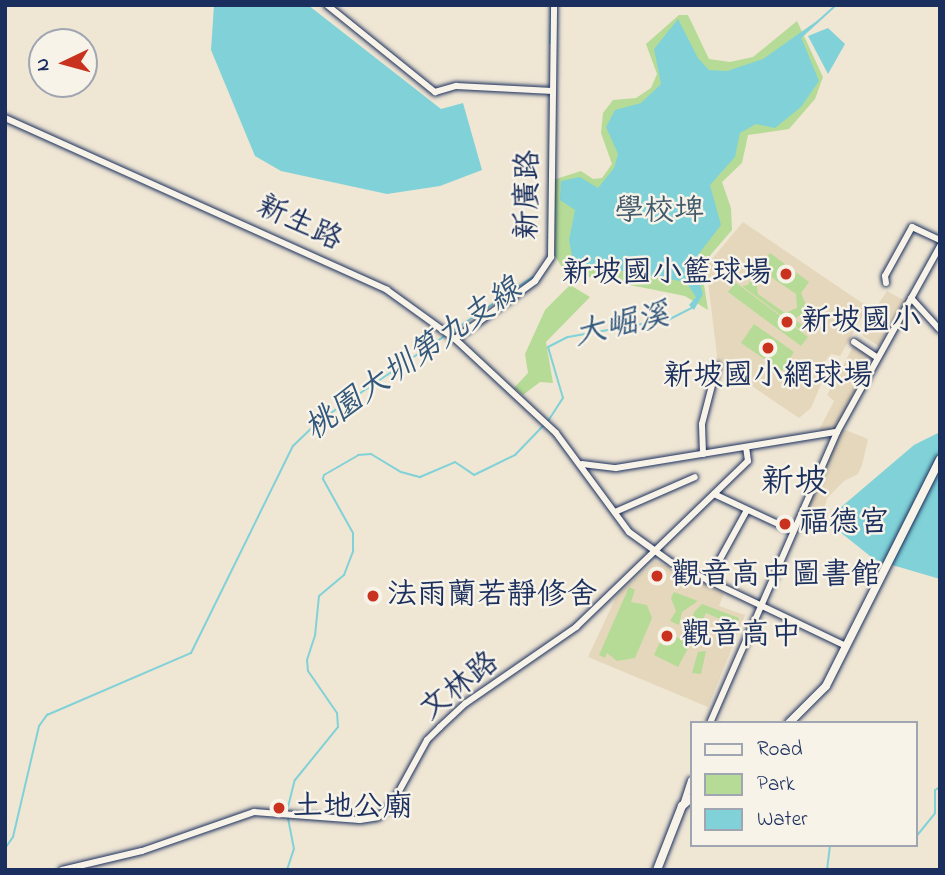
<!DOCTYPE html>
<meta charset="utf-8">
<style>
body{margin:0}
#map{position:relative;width:945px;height:875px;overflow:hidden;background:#efe6d4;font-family:"Indie Flower","LXGW WenKai TC",sans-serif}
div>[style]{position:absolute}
.built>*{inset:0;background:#e5d7bc}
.green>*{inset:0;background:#b5db96}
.water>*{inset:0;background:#80d2d8}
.stream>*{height:2px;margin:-1px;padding:0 1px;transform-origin:1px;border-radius:1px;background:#80d2d8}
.roads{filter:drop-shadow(0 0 2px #1b2f5e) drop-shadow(0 0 2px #1b2f5e)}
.minor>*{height:6px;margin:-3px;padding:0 3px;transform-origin:3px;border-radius:3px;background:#f7f3e8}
.major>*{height:8px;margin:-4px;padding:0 4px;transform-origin:4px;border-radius:4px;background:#f7f3e8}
.dots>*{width:19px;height:19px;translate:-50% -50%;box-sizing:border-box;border:4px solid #f7f3e8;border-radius:50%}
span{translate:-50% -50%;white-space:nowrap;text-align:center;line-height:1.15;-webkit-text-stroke:5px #f7f3e8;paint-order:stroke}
.street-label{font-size:30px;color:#1b2f5e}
.park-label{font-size:30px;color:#425a6c}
.poi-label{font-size:30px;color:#1b2f5e}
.right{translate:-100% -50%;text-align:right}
.left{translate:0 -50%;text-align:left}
.water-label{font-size:32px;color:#34587c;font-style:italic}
.quarter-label{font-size:33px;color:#1b2f5e}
.frame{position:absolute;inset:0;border:7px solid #1b2f5e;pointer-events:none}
.legend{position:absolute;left:690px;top:721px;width:228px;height:126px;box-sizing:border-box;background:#f7f3e8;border:2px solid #9fa5b1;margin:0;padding:9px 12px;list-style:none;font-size:21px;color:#1b2f5e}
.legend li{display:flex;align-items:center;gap:14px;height:35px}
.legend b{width:35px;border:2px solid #9fa5b1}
.north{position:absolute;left:28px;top:28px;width:70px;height:70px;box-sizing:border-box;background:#f7f3e8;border:2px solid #9fa5b1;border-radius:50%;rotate:265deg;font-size:19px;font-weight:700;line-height:28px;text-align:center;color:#1b2f5e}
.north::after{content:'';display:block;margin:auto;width:24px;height:32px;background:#c8321e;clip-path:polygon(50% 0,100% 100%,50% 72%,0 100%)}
</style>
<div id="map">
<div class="built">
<i style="clip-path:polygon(743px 222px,868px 307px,840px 356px,831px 354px,822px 365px,827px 370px,811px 408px,799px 418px,718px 363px,706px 266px)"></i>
<i style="clip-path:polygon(887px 291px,905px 301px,879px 346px,863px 336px,863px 327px)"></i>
<i style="clip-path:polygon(853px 347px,872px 358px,835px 430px,819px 430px,834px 401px,827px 395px)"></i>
<i style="clip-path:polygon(843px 429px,868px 439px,862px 465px,858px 474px,844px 481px,827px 498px,822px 517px,798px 527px)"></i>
<i style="clip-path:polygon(655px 561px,724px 593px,719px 606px,745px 615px,708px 707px,588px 657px,617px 595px)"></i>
</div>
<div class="green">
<i style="clip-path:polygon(679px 15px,688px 15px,709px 59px,730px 62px,753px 57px,797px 21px,823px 77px,815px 99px,789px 129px,748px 135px,742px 163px,722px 182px,731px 208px,732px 230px,701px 266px,708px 310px,685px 296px,565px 272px,555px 256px,553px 180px,581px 171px,593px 179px,602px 178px,612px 164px,601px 133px,603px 113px,613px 100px,636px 98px,651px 88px,657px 74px,646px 44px)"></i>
<i style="clip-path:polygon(evenodd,770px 253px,809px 282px,801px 293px,806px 305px,802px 314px,794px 319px,806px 328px,803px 332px,742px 286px,748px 285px,755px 271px,767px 270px,762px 265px,770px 253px,768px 275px,796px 294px,797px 308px,785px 313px,758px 294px,756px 280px,768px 275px)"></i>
<i style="clip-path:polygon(735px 282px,808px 337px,801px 346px,728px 292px)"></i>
<i style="clip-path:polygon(570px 285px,590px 297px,546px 342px,553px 383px,540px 382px,523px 395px,514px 388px,528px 373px,525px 354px,545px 310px)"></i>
<i style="clip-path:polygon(754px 324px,794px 352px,782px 371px,741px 343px)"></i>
<i style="clip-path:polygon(629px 587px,635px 590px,631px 602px,647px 605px,652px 618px,635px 658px,617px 661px,607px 653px,605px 658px,599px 655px)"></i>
<i style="clip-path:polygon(674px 592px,698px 601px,682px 612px,679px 625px,670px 621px,676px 611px,671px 598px)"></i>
<i style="clip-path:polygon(702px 604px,739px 618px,736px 626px,706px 613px,696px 636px,688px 633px,694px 612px)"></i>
<i style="clip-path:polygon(667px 627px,678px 638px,692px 641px,678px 667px,654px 655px)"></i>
<i style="clip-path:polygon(706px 651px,701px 674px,692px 673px,698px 652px)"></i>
</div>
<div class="water">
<i style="clip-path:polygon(214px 5px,308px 5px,441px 109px,463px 103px,482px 170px,440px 186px,387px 194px,281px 171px,255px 156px,211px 50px)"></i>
<i style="clip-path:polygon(821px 18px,801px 37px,819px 81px,801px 107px,775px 128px,756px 124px,740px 133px,735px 157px,710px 185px,721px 225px,698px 255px,695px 266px,703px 294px,694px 310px,689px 305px,696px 297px,686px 282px,573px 262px,569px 240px,575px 210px,560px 200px,561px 181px,580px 177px,598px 188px,614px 168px,618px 154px,606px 127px,615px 110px,641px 103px,661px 84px,654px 49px,678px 19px,698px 58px,709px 70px,727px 71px,763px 59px)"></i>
<i style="clip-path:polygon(828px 28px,845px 44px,828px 74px,808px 36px)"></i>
<i style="clip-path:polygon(940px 432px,940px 579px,875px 560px,830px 524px,833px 514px,914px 445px)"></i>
</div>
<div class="stream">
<i style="left:801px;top:37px;width:47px;rotate:-42.4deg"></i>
<i style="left:550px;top:43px;width:38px;rotate:-88deg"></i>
<i style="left:451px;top:332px;width:99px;rotate:-33.9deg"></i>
<i style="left:548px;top:421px;width:27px;rotate:-57deg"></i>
<i style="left:563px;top:398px;width:53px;rotate:-106.4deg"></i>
<i style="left:548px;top:347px;width:22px;rotate:-27deg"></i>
<i style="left:568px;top:337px;width:104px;rotate:-10deg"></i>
<i style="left:670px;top:319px;width:25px;rotate:-27deg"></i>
<i style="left:287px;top:811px;width:32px;rotate:-76deg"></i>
<i style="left:295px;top:780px;width:68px;rotate:-50.9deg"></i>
<i style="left:338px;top:727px;width:14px;rotate:-94deg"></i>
<i style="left:337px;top:713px;width:51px;rotate:-124.6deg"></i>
<i style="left:308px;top:671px;width:11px;rotate:-95deg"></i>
<i style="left:307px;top:660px;width:25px;rotate:-72deg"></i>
<i style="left:315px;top:636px;width:40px;rotate:-84.3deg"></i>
<i style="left:319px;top:596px;width:33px;rotate:-40deg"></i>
<i style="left:344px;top:575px;width:26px;rotate:-69deg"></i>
<i style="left:353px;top:551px;width:18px;rotate:-90deg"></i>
<i style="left:353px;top:533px;width:62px;rotate:-119.1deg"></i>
<i style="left:323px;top:479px;width:4px;rotate:-76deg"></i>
<i style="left:324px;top:475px;width:39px;rotate:-30deg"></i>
<i style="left:358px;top:455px;width:13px;rotate:-4deg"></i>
<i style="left:371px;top:454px;width:35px;rotate:31deg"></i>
<i style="left:401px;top:472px;width:20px;rotate:15deg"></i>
<i style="left:420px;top:477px;width:38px;rotate:-23deg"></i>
<i style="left:455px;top:462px;width:23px;rotate:34deg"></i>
<i style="left:474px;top:475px;width:46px;rotate:-26deg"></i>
<i style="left:515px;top:455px;width:42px;rotate:-46deg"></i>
<i style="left:915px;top:838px;width:32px;rotate:-51deg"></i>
<i style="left:935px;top:813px;width:23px;rotate:-90deg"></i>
<i style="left:935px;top:790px;width:6px;rotate:-31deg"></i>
<i style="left:887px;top:845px;width:17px"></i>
<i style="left:6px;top:847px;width:12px;rotate:-55deg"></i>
<i style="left:13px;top:837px;width:114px;rotate:-76.8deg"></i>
<i style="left:39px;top:726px;width:14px;rotate:-54deg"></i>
<i style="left:47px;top:715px;width:157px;rotate:-23.3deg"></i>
<i style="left:191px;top:653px;width:231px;rotate:-63.8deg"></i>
<i style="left:293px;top:446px;width:36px;rotate:-44deg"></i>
<i style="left:319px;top:421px;width:153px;rotate:-34.1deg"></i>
<i style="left:287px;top:870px;width:22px;rotate:-72deg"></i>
<i style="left:294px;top:849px;width:33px;rotate:-101deg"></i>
<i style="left:827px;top:870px;width:25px;rotate:-83deg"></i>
</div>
<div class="roads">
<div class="minor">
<i style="left:327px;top:5px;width:139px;rotate:38.9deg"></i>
<i style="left:435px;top:92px;width:22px;rotate:-16deg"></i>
<i style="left:456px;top:86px;width:97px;rotate:3deg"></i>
<i style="left:5px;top:118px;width:419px;rotate:24.2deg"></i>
<i style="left:387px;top:290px;width:84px;rotate:35.8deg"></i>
<i style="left:455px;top:339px;width:138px;rotate:42.9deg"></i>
<i style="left:556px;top:433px;width:123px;rotate:53.6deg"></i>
<i style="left:629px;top:532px;width:53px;rotate:35.8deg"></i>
<i style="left:672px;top:563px;width:193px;rotate:25.5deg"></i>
<i style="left:886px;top:283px;width:7px;rotate:-98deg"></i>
<i style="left:885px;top:276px;width:56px;rotate:-61.1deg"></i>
<i style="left:912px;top:227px;width:31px;rotate:25deg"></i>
<i style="left:911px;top:298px;width:43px;rotate:47.8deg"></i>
<i style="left:455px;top:339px;width:99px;rotate:-35.9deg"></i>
<i style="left:535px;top:281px;width:29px;rotate:-56deg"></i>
<i style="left:551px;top:257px;width:252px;rotate:-89.3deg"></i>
<i style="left:854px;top:342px;width:27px;rotate:34deg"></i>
<i style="left:703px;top:454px;width:30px;rotate:-92deg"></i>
<i style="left:702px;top:424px;width:60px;rotate:-75.5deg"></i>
<i style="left:582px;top:464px;width:34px;rotate:7deg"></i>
<i style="left:616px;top:468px;width:224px;rotate:-9.3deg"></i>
<i style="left:714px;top:494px;width:87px;rotate:25.1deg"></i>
<i style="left:615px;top:512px;width:87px;rotate:-23.6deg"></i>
<i style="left:708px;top:581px;width:81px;rotate:-61.2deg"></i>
<i style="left:710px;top:723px;width:318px;rotate:-66.4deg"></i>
<i style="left:837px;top:432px;width:213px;rotate:-61deg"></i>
<i style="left:683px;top:805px;width:26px;rotate:-72deg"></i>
<i style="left:62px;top:870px;width:82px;rotate:-13.4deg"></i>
<i style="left:142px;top:851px;width:119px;rotate:-19.2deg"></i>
<i style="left:254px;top:812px;width:106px;rotate:4.3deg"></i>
<i style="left:360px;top:820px;width:18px;rotate:-9deg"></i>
<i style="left:378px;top:817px;width:19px;rotate:-43deg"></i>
<i style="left:392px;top:804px;width:73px;rotate:-61.3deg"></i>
<i style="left:427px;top:740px;width:18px;rotate:-45deg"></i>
<i style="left:440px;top:727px;width:35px;rotate:-43deg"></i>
<i style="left:466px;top:703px;width:134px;rotate:-34.6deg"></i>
<i style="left:576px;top:627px;width:239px;rotate:-44deg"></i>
<i style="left:748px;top:461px;width:14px;rotate:-98deg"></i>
</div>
<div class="major">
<i style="left:789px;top:723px;width:52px;rotate:-45deg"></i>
<i style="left:826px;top:686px;width:254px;rotate:-63.3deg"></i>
<i style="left:657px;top:870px;width:69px;rotate:-68.7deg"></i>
<i style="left:682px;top:806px;width:12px;rotate:-42deg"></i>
</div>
</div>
<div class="dots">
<i style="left:786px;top:274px;background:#c8321e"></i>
<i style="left:787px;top:322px;background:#c8321e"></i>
<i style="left:768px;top:348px;background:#c8321e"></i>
<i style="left:785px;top:524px;background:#c8321e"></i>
<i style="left:657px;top:576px;background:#c8321e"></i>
<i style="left:373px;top:596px;background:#c8321e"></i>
<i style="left:667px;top:636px;background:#c8321e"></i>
<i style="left:279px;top:808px;background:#c8321e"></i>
</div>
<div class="street-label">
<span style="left:529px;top:195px;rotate:-89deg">新廣路</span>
<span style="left:299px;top:224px;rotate:25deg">新生路</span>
<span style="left:460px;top:687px;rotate:-38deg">文林路</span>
</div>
<div class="park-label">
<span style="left:659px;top:212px">學校埤</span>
</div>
<div class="poi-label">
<span class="right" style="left:772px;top:274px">新坡國小籃球場</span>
<span class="left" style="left:801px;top:322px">新坡國小</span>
<span style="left:768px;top:377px">新坡國小網球場</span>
<span class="left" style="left:799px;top:524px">福德宮</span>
<span class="left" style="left:671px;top:576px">觀音高中圖書館</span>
<span class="left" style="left:387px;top:596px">法雨蘭若靜修舍</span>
<span class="left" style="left:681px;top:636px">觀音高中</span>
<span class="left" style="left:293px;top:808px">土地公廟</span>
</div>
<div class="water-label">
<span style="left:622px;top:327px;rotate:-13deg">大崛溪</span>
<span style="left:414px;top:361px;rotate:-35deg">桃園大圳第九支線</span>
</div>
<div class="quarter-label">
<span style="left:794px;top:484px">新坡</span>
</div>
<div class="frame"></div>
<ul class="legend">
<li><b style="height:9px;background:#f7f3e8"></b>Road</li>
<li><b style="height:19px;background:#b5db96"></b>Park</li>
<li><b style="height:19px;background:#80d2d8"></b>Water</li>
</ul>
<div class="north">N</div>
</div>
